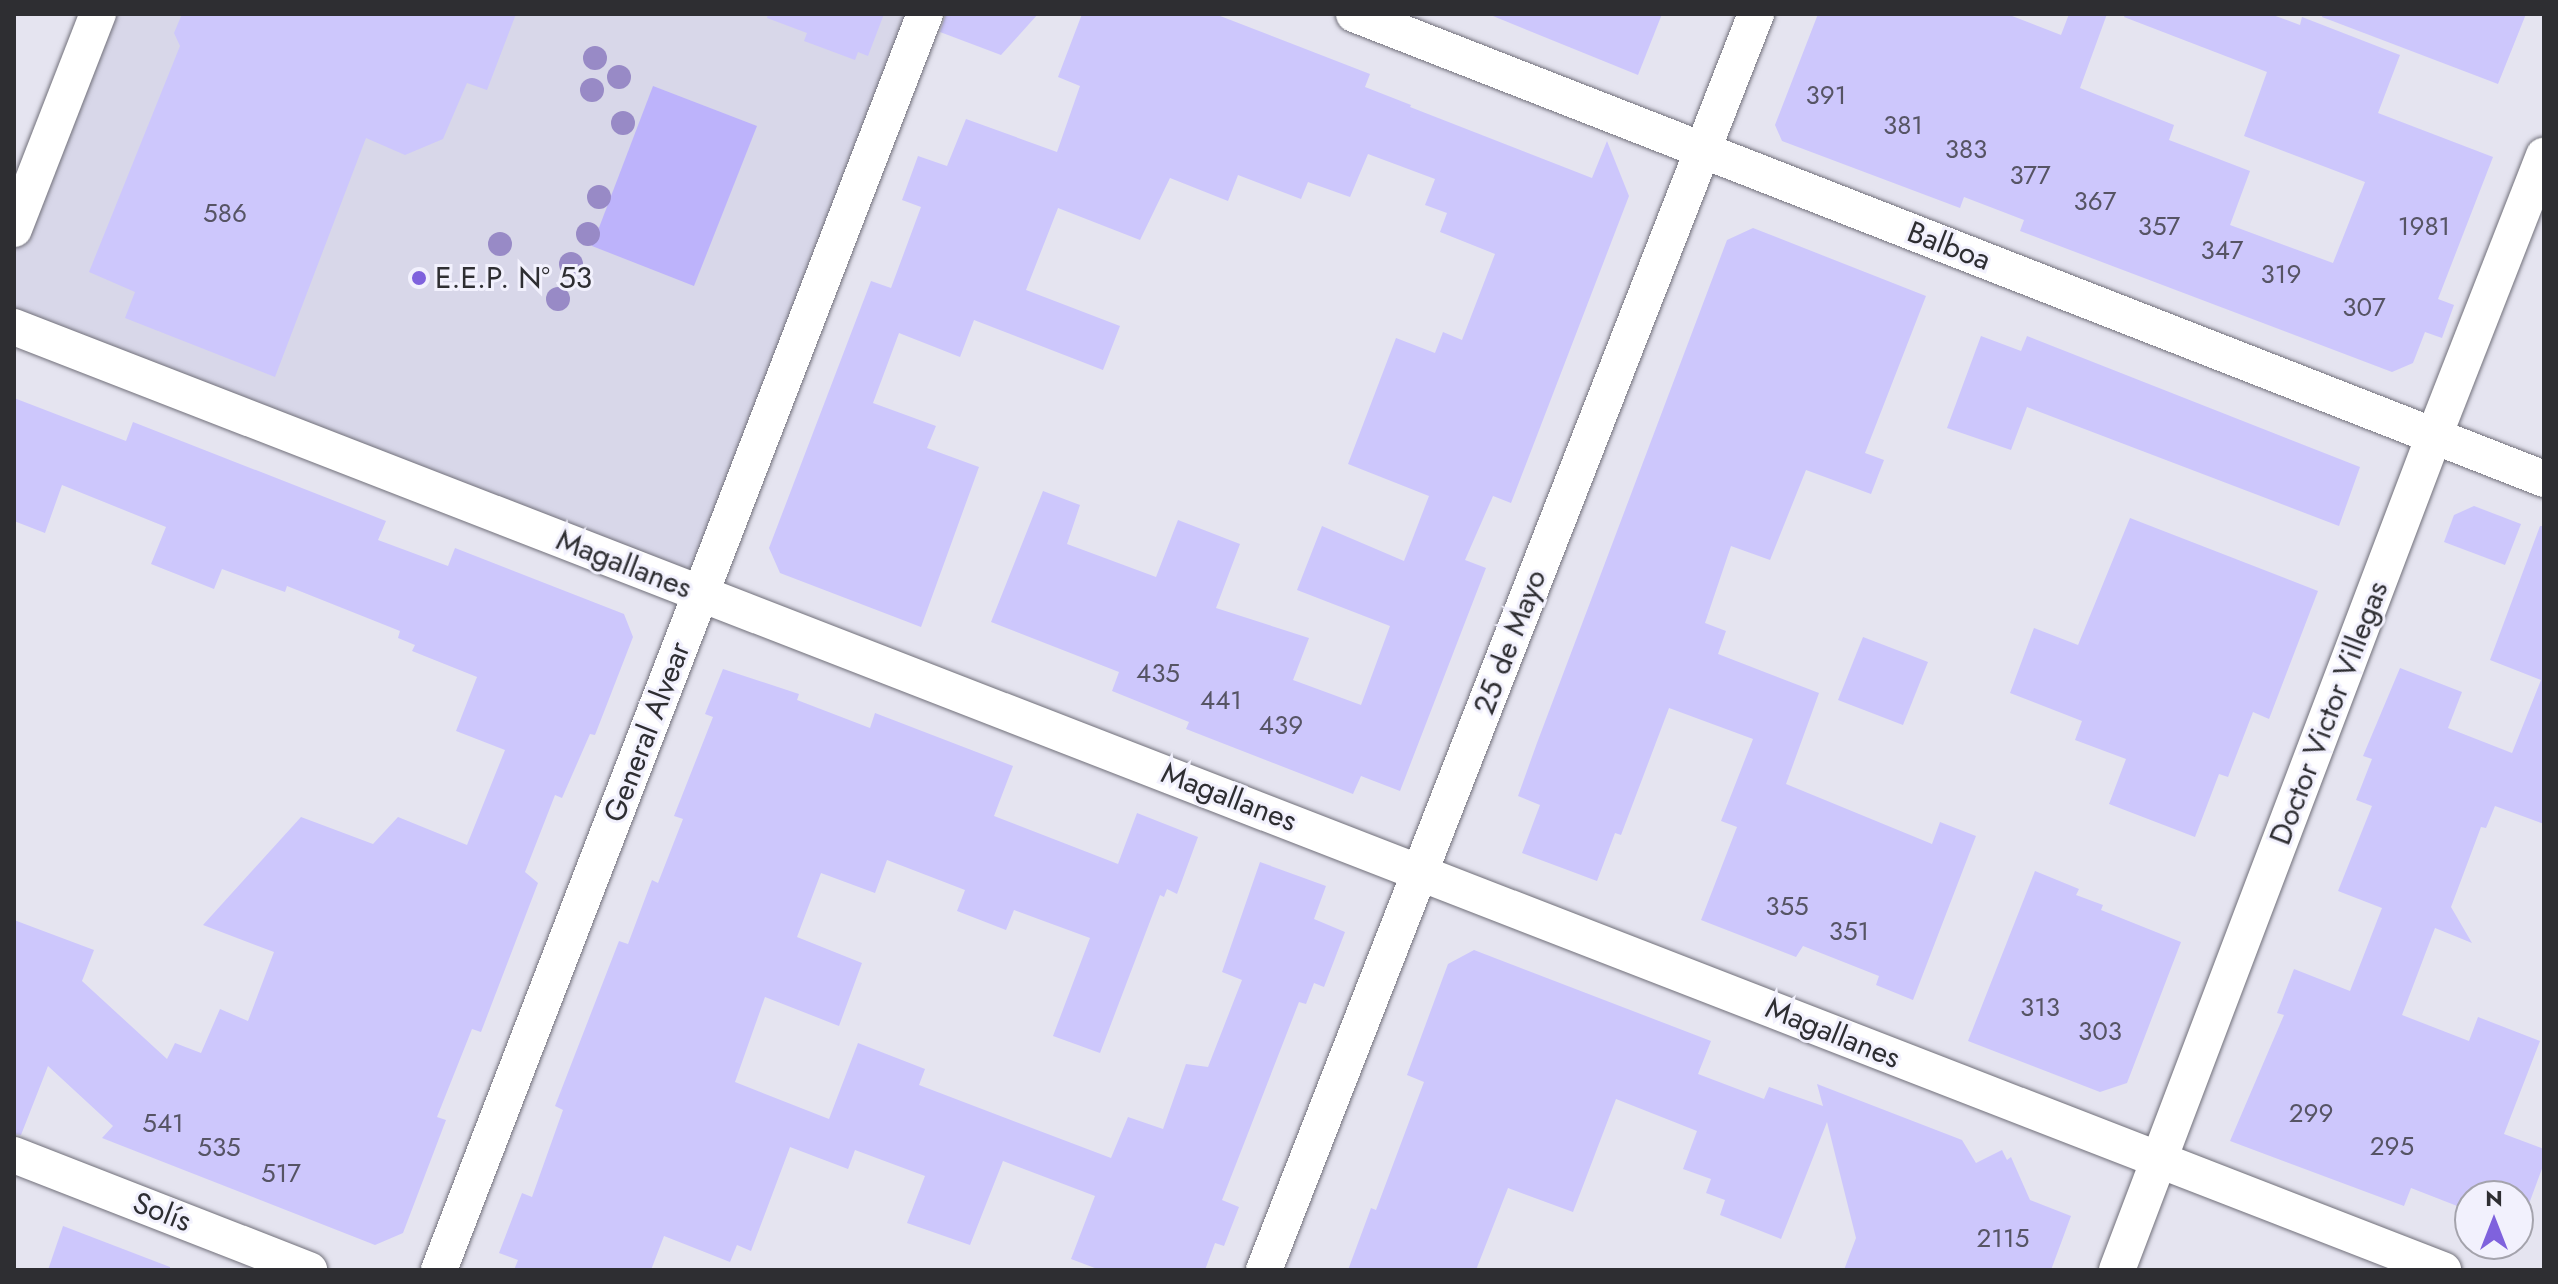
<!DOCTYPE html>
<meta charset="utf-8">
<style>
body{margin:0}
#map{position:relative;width:2558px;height:1284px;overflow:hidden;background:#e5e4f0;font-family:Jost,sans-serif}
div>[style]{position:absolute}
.built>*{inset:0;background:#d8d7e9}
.green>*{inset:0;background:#bdb3fb}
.building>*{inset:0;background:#cdc7fc}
.roads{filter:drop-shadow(0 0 2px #71707a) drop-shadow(0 0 2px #71707a)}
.street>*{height:36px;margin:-18px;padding:0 18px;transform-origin:18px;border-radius:18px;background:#fff}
.trees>*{width:24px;height:24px;margin:-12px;border-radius:50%;background:#988ac6}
.dots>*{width:22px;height:22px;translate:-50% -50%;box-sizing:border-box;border:4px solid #f2f1fd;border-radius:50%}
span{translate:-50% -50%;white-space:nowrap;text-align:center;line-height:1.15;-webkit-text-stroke:6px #f2f1fd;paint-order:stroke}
.number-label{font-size:26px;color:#565464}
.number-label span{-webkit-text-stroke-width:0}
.street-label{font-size:30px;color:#2e2e32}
.poi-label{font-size:30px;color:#2e2e32}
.left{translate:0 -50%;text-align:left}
.frame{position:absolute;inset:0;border:16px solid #2e2e32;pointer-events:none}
.north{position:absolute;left:2454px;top:1180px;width:80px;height:80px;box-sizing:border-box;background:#f2f1fd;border:2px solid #a4a3ac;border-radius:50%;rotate:0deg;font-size:22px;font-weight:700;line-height:32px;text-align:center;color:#2e2e32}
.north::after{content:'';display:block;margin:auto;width:28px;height:36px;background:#7f62dd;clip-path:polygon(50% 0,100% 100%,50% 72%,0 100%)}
</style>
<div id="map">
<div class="built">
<i style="clip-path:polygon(98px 14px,925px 14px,701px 594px,14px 327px,14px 229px)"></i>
</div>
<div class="green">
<i style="clip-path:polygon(653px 86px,757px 126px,694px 286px,592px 246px)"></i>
</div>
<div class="building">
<i style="clip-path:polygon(182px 14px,516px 14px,487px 90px,467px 83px,443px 139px,405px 155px,366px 138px,275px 377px,125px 318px,135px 292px,89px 272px,180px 46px,174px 33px)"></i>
<i style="clip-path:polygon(768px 14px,884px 14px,868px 56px,858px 52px,855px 60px,804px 41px,807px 33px,767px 18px)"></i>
<i style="clip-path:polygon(946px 14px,1038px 14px,1001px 55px,940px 32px)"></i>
<i style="clip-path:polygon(1082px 14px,1215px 14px,1370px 74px,1365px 87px,1411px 105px,1410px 107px,1592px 178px,1607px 141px,1629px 196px,1511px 503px,1493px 496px,1465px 560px,1486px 568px,1400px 791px,1361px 776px,1353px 794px,1186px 729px,1189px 722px,1112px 691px,1119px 672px,991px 622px,1043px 491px,1080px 505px,1067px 544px,1156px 577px,1178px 520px,1240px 544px,1216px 608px,1309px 638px,1293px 680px,1361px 705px,1390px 626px,1297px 590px,1322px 526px,1404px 561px,1429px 496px,1348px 464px,1396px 338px,1435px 353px,1443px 332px,1462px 340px,1495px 254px,1440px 232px,1447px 213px,1425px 205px,1435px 179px,1368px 154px,1350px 197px,1308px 182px,1301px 199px,1238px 175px,1228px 201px,1170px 178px,1140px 240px,1058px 208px,1026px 290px,1120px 326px,1103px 370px,974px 320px,960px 357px,899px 333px,873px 403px,936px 426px,927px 448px,979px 467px,921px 627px,780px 573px,769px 548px,871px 281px,891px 288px,921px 207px,902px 200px,918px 156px,947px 166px,966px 119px,1057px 152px,1080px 86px,1058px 77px)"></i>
<i style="clip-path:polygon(1488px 14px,1662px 14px,1638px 75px)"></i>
<i style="clip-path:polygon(1818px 14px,2007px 14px,2061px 35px,2069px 14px,2107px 14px,2080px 88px,2174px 125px,2169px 140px,2250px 171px,2230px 225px,2333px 263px,2365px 182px,2244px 136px,2267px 72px,2124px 17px,2125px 14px,2270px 14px,2300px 25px,2302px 17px,2400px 55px,2378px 113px,2493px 157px,2438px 299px,2454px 305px,2442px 338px,2425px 332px,2413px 363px,2392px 372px,2020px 231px,2024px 220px,1964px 197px,1960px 208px,1782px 141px,1775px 125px)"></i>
<i style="clip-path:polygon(2323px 14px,2526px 14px,2498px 84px,2322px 17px)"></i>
<i style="clip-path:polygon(1753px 228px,1926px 296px,1865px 453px,1884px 460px,1871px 494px,1806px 470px,1770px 560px,1731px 546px,1705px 623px,1726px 631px,1718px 654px,1819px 693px,1786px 784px,1932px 844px,1940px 822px,1976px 836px,1913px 1000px,1876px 985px,1879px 976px,1803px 946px,1796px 957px,1701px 920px,1737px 827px,1721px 821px,1753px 739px,1669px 708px,1621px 835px,1615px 833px,1597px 881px,1522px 853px,1540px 805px,1518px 796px,1537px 743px,1727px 240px)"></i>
<i style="clip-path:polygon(1981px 336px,2021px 351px,2027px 336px,2360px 467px,2339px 526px,2027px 407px,2011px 450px,1947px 428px)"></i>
<i style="clip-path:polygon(14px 398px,126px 441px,133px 422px,386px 521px,378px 540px,448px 566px,455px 548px,624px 614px,633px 637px,595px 735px,590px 734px,562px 798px,555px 795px,525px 872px,538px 883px,481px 1032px,472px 1029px,437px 1117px,446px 1120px,403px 1233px,375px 1245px,102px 1138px,113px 1126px,48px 1066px,21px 1135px,14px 1134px,14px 920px,94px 950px,82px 981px,167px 1059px,175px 1043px,201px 1053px,220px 1009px,248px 1021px,274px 952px,203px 925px,301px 817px,373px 844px,398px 817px,467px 845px,505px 750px,456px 731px,477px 677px,412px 651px,415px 645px,398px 638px,400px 631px,287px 586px,285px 592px,222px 569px,214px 589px,151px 564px,166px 527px,62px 485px,45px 533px,14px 521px)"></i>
<i style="clip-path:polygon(2474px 506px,2521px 524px,2505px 565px,2444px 542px,2454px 515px)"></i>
<i style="clip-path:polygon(2130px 518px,2318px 591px,2269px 719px,2253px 712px,2228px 777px,2219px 774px,2195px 837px,2109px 804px,2126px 759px,2075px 740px,2082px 721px,2010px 693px,2034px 628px,2078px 645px)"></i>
<i style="clip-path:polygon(2540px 526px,2544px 526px,2544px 824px,2495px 806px,2486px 828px,2481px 827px,2451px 907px,2472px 943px,2435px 928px,2402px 1015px,2469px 1041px,2478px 1017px,2540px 1041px,2504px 1134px,2544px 1149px,2544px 1163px,2519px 1231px,2518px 1196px,2470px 1196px,2470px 1211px,2411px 1188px,2404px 1206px,2230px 1141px,2284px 1015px,2277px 1013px,2294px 969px,2350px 991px,2382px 908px,2338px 891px,2372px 806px,2356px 800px,2372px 759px,2363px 756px,2400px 668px,2462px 692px,2448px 728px,2512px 753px,2541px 680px,2490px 660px)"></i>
<i style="clip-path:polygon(1863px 637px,1928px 662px,1903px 725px,1838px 700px)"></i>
<i style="clip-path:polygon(723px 669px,799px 694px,797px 700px,870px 728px,875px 713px,1013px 766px,994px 816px,1118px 864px,1137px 813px,1198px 837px,1177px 894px,1167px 889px,1164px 897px,1160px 895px,1100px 1053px,1053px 1036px,1090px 938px,1014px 910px,1006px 930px,957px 911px,965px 890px,887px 860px,875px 893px,821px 873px,797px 937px,862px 963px,839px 1026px,765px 997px,735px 1082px,829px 1119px,858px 1043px,925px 1069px,919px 1085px,1111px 1158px,1128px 1117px,1163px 1129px,1186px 1064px,1208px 1067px,1242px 980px,1222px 972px,1260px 862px,1326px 886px,1314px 919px,1345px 932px,1324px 987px,1314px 983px,1306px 1004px,1299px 1002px,1222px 1200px,1239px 1207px,1224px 1246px,1215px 1243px,1205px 1270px,1100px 1270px,1071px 1259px,1095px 1196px,1003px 1161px,970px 1245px,907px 1223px,925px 1176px,855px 1150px,848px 1169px,790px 1147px,751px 1251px,737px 1245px,730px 1262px,664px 1236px,651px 1270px,514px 1270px,518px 1260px,499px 1253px,522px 1193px,532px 1197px,563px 1110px,555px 1106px,619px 941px,628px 944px,652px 880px,658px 883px,683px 819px,674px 816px,713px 717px,705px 714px)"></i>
<i style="clip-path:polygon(2035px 871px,2079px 889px,2076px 895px,2103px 905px,2101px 910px,2181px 942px,2127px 1083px,2100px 1092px,1968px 1041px)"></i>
<i style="clip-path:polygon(1474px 950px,1711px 1041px,1698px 1074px,1764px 1099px,1769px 1087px,1823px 1106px,1817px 1084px,1962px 1140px,1976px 1163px,2002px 1150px,2007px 1160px,2011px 1157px,2030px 1200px,2071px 1216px,2051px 1270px,1844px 1270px,1856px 1238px,1827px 1122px,1781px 1239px,1720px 1215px,1725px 1200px,1706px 1193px,1711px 1179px,1683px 1169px,1697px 1131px,1616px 1099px,1573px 1212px,1508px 1188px,1476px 1270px,1348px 1270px,1371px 1208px,1376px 1210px,1424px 1082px,1407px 1075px,1448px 964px)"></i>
<i style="clip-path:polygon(63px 1226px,170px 1267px,170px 1270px,48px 1270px)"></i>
</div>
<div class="roads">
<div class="street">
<i style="left:1354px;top:14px;width:1278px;rotate:21.34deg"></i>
<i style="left:14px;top:229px;width:231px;rotate:-68.7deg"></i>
<i style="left:14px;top:327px;width:2606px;rotate:21.22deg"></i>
<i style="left:14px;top:1155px;width:317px;rotate:21.3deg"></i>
<i style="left:439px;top:1270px;width:1347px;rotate:-68.85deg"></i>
<i style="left:1264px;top:1270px;width:1349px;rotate:-68.61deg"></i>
<i style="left:2117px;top:1270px;width:892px;rotate:-69.19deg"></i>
<i style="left:2434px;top:436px;width:301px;rotate:-68.6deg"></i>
</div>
</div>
<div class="trees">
<i style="left:595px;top:58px"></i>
<i style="left:619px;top:77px"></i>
<i style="left:592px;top:90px"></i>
<i style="left:623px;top:123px"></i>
<i style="left:599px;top:197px"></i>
<i style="left:588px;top:234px"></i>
<i style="left:500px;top:244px"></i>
<i style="left:571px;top:264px"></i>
<i style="left:558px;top:299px"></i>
</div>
<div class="dots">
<i style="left:419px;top:278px;background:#7f62dd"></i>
</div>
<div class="number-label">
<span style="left:1826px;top:96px">391</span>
<span style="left:1903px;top:126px">381</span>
<span style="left:1966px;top:150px">383</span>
<span style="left:2030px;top:176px">377</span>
<span style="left:2095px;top:202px">367</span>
<span style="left:225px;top:214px">586</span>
<span style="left:2159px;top:227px">357</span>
<span style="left:2424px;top:227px">1981</span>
<span style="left:2222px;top:251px">347</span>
<span style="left:2281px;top:275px">319</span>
<span style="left:2364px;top:308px">307</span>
<span style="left:1158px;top:674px">435</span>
<span style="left:1221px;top:701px">441</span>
<span style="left:1281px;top:726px">439</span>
<span style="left:1787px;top:907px">355</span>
<span style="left:1849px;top:932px">351</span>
<span style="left:2040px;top:1008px">313</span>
<span style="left:2100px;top:1032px">303</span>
<span style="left:2311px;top:1114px">299</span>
<span style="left:163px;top:1124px">541</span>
<span style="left:2392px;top:1147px">295</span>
<span style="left:219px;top:1148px">535</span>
<span style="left:281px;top:1174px">517</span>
<span style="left:2003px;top:1239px">2115</span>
</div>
<div class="street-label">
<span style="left:1949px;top:246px;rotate:21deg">Balboa</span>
<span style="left:624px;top:564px;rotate:21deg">Magallanes</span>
<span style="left:1510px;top:642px;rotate:-69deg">25 de Mayo</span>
<span style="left:2329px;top:713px;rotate:-69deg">Doctor Victor Villegas</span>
<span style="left:647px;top:732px;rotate:-69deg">General Alvear</span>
<span style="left:1229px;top:797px;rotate:21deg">Magallanes</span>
<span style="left:1833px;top:1033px;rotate:22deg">Magallanes</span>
<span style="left:162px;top:1212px;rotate:21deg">Solís</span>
</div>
<div class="poi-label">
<span class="left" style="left:435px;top:278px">E.E.P. N° 53</span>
</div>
<div class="frame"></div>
<div class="north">N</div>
</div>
